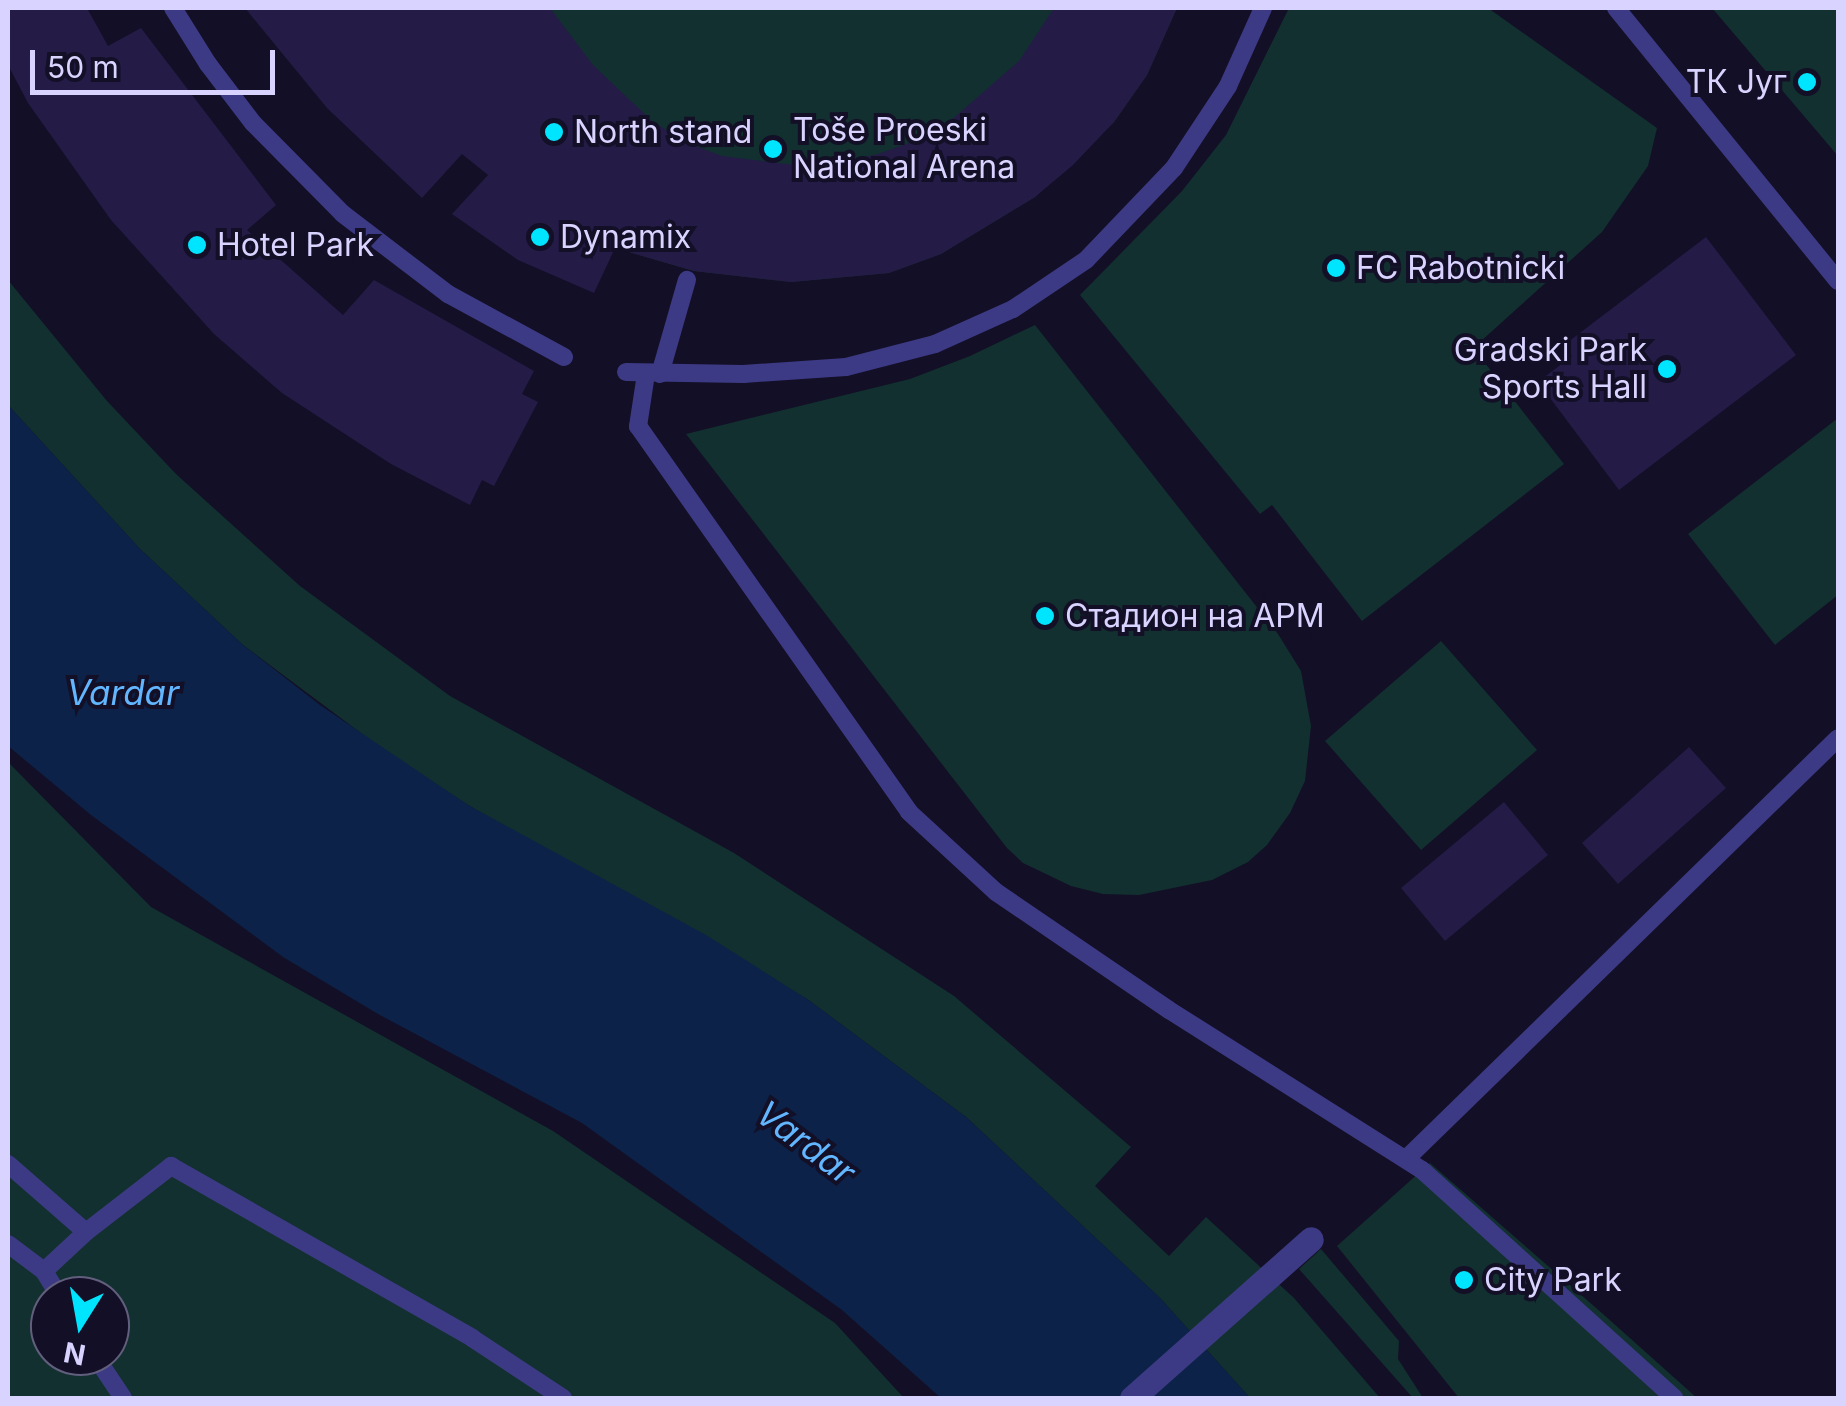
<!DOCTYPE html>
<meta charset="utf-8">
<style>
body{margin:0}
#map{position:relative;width:1846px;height:1406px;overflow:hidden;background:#130f26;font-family:Inter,sans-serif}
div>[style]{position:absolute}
.green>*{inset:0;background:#12302f}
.water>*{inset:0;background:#0c2248}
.building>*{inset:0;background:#241b47}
.service>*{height:18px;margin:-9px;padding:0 9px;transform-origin:9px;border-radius:9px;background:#3d3a85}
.pedestrian>*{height:25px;margin:-12.5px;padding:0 12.5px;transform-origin:12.5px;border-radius:12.5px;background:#3d3a85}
.dots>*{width:28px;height:28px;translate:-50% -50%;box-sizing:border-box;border:5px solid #130f26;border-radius:50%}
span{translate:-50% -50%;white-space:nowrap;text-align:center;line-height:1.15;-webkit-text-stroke:8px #130f26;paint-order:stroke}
.poi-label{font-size:32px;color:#d9d4ff}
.right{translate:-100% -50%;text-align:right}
.left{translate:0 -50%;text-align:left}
.water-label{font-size:35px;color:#62b6ff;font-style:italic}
.frame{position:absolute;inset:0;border:10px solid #d9d4ff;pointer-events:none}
.north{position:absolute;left:30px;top:1276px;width:100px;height:100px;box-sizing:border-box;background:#130f26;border:2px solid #625e7d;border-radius:50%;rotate:191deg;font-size:28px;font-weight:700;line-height:40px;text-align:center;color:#d9d4ff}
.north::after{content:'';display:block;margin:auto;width:35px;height:45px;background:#00e5ff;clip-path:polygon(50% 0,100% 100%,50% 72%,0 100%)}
.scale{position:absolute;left:30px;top:50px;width:245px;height:45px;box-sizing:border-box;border:5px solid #d9d4ff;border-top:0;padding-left:12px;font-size:30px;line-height:35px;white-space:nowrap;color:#d9d4ff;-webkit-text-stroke:8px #130f26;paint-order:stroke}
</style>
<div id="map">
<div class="green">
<i style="clip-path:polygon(324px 8px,1177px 8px,1147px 75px,1114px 122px,1035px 197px,941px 254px,889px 273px,791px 282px,694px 271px,615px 248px,361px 53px)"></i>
<i style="clip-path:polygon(1289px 8px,1488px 8px,1657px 128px,1648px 166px,1602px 232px,1470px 351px,1474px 349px,1564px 464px,1362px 621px,1272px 505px,1260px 514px,1080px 295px,1182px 191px,1226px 135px)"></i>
<i style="clip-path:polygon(1712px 8px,1838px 8px,1838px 156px)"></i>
<i style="clip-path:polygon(8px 280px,107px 401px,176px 474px,300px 586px,450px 696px,734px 853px,954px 996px,1131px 1147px,1095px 1186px,1169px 1256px,1206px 1217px,1294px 1298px,1380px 1398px,1250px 1398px,1160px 1298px,966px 1117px,807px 999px,468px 805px,389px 754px,243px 645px,140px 549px,8px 405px)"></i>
<i style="clip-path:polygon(1035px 325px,1278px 634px,1301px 671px,1311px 726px,1305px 781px,1290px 813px,1267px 845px,1248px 862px,1212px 880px,1139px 895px,1103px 894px,1071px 886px,1023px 863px,1007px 848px,686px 434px,910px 379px,970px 356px)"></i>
<i style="clip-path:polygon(1838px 418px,1838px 595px,1775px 645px,1688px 534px)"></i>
<i style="clip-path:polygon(1441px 641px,1537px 750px,1421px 850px,1325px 741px)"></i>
<i style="clip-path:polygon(evenodd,8px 762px,151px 907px,553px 1131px,835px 1323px,904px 1398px,8px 1398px,8px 762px,50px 1296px,110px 1296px,110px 1356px,50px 1356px,50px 1296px)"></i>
<i style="clip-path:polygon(1430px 1163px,1603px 1314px,1697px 1398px,1459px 1398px,1337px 1246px)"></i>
<i style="clip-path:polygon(1321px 1249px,1399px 1341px,1398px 1359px,1423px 1398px,1413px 1398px,1299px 1269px)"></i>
</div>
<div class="water">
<i style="clip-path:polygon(8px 405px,140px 549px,243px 645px,320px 705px,468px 805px,706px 935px,807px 999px,966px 1117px,1160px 1298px,1250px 1398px,941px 1398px,842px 1310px,582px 1123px,378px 1014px,283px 957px,91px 815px,8px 746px)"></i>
</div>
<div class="building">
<i style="clip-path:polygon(8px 8px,87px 8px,108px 46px,141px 28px,276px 205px,247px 230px,343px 315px,374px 280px,534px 371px,522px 394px,538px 402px,494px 486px,482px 480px,470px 505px,391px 464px,282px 393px,214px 334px,111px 220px,28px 103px,8px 65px)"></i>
<i style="clip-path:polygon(245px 8px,550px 8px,593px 65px,652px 121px,685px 142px,722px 156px,803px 166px,875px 155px,912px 142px,949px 122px,1019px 61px,1054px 8px,1177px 8px,1147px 75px,1114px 122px,1073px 165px,1035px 197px,941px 254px,889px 273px,791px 282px,694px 271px,615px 248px,594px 293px,518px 260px,452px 214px,488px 175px,462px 154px,422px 198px,327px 108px)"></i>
<i style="clip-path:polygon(1706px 237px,1796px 355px,1619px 490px,1538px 382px,1572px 356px,1564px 345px)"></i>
<i style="clip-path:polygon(1689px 747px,1726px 788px,1618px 884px,1582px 843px)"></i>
<i style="clip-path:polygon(1504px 802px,1548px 855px,1445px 941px,1401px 888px)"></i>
</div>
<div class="service">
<i style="left:173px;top:8px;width:66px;rotate:58deg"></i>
<i style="left:208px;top:64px;width:74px;rotate:52.7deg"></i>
<i style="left:253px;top:123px;width:128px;rotate:45.3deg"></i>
<i style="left:343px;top:214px;width:132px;rotate:37.3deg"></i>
<i style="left:448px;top:294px;width:132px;rotate:28.5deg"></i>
<i style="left:1616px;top:8px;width:352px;rotate:50.9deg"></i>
<i style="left:626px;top:372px;width:117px;rotate:1deg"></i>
<i style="left:743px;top:374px;width:103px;rotate:-3.9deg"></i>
<i style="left:846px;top:367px;width:92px;rotate:-14.5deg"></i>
<i style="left:935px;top:344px;width:85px;rotate:-24.2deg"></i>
<i style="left:1013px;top:309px;width:88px;rotate:-33.9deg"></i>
<i style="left:1086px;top:260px;width:127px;rotate:-46.3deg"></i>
<i style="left:1174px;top:168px;width:98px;rotate:-56.6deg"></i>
<i style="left:1228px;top:86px;width:85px;rotate:-65.8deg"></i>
<i style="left:646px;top:374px;width:53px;rotate:98.7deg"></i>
<i style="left:638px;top:426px;width:472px;rotate:54.9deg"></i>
<i style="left:909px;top:812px;width:118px;rotate:42.6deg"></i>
<i style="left:996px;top:892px;width:209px;rotate:34.3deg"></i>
<i style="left:1169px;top:1010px;width:299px;rotate:32.3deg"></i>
<i style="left:1422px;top:1170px;width:340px;rotate:42.1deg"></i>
<i style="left:660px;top:374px;width:98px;rotate:-74deg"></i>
<i style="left:1406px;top:1159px;width:603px;rotate:-44.26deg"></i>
<i style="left:8px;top:1164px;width:103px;rotate:41.1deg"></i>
<i style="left:86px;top:1232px;width:57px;rotate:137.1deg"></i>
<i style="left:86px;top:1232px;width:108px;rotate:-37.8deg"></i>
<i style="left:171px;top:1166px;width:347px;rotate:29.7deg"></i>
<i style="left:472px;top:1338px;width:109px;rotate:33.4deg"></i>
<i style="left:8px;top:1244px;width:45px;rotate:36.9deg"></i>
<i style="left:44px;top:1271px;width:29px;rotate:59deg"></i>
<i style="left:95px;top:1356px;width:50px;rotate:56.3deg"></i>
</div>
<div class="pedestrian">
<i style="left:1132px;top:1398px;width:239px;rotate:-41.6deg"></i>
</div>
<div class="dots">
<i style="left:1807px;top:82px;background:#00e5ff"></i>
<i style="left:554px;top:132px;background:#00e5ff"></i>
<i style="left:773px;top:149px;background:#00e5ff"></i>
<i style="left:540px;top:237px;background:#00e5ff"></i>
<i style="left:197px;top:245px;background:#00e5ff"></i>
<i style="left:1336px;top:268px;background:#00e5ff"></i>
<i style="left:1667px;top:369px;background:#00e5ff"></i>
<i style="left:1045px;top:616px;background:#00e5ff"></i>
<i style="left:1464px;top:1280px;background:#00e5ff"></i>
</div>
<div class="poi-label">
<span class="right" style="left:1787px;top:82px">ТК Југ</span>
<span class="left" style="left:793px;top:149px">Toše Proeski<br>National Arena</span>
<span class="left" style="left:574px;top:132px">North stand</span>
<span class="left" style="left:560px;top:237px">Dynamix</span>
<span class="left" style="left:217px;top:245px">Hotel Park</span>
<span class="left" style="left:1356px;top:268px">FC Rabotnicki</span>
<span class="right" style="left:1647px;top:369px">Gradski Park<br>Sports Hall</span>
<span class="left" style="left:1065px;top:616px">Стадион на АРМ</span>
<span class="left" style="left:1484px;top:1280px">City Park</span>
</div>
<div class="water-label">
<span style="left:123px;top:692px">Vardar</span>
<span style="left:806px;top:1142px;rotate:37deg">Vardar</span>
</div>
<div class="frame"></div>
<div class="north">N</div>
<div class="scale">50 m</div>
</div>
